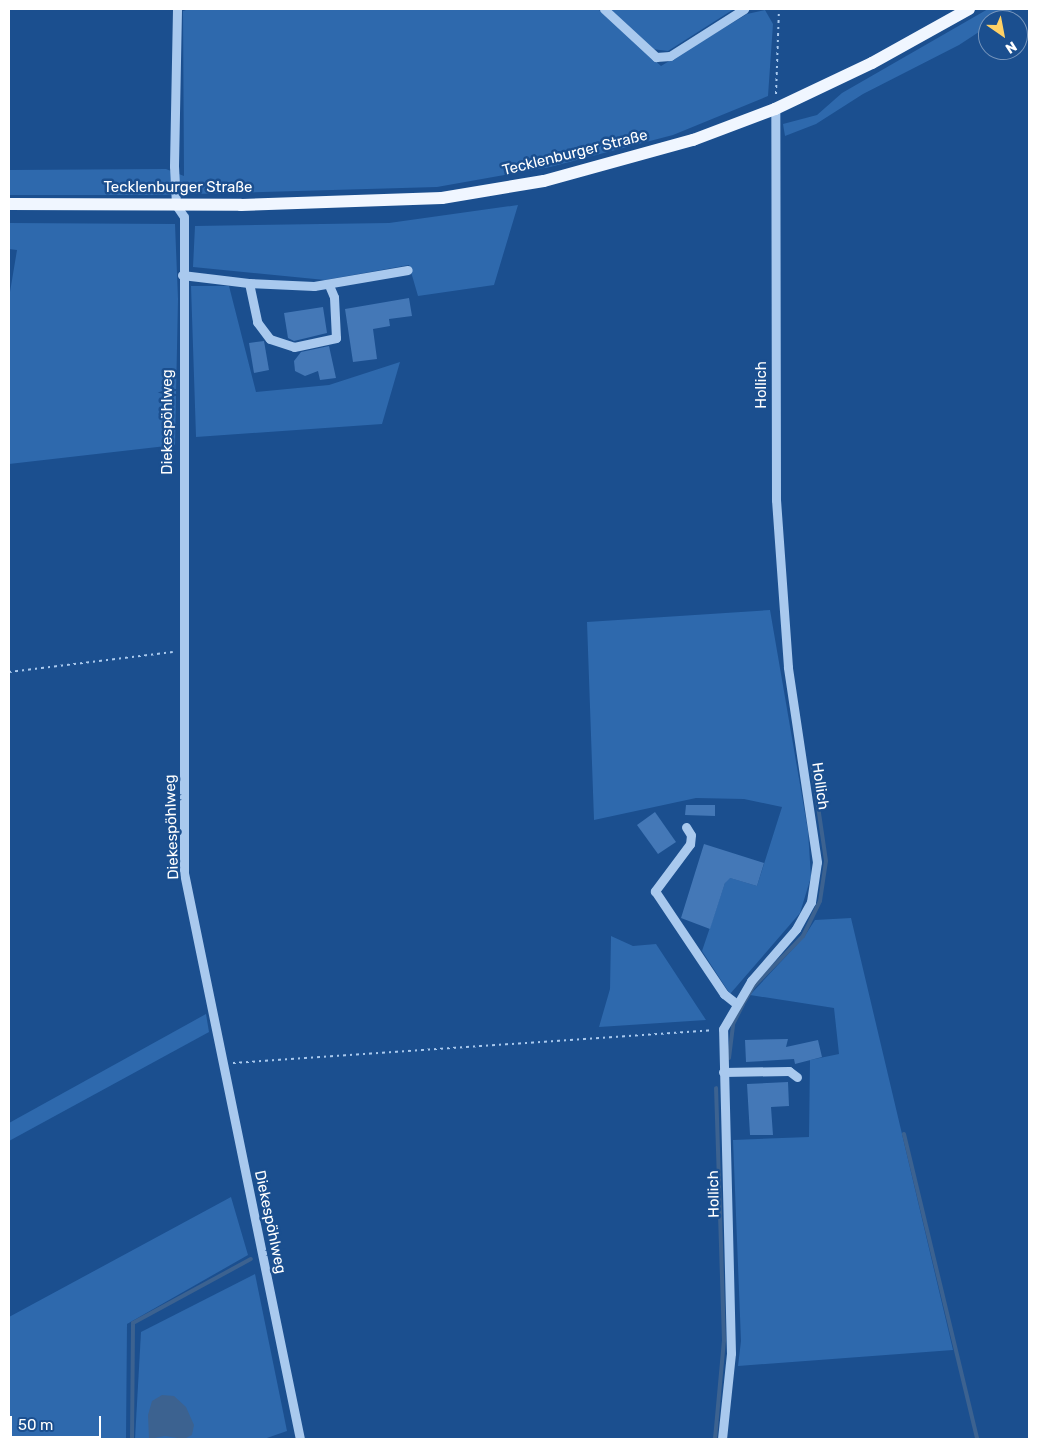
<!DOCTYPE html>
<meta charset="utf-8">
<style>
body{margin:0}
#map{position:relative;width:1038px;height:1448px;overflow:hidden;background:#1b4f8f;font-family:Rubik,sans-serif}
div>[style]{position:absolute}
.green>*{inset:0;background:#2e69ad}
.water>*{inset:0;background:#3c6290}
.stream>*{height:4px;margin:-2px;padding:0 2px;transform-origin:2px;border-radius:2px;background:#3c6290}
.building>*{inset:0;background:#4478b7}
.path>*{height:2px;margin-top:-1px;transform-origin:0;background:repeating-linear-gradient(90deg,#a9c9ee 0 2.5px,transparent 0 6.5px)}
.minor>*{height:9px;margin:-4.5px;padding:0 4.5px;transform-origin:4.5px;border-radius:4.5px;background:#a9c9ee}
.major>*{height:12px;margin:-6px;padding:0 6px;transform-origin:6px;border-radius:6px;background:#f0f6ff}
span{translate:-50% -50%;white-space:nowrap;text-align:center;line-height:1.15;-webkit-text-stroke:5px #1b4f8f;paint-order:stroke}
.street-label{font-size:15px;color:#fff}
.frame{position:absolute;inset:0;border:10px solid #fff;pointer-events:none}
.north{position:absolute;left:978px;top:10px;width:50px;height:50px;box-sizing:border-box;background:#1b4f8f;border:1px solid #7695bc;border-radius:50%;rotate:147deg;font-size:14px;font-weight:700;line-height:20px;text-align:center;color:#fff}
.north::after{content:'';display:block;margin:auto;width:18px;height:22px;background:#ffd166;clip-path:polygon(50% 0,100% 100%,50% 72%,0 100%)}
.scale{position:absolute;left:10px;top:1416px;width:91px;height:22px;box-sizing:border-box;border:2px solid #fff;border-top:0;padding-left:6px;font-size:15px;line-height:18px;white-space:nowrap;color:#fff;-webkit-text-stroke:4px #1b4f8f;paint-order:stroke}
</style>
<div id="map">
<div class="green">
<i style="clip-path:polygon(189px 9px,598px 9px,661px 66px,747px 14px,765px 10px,773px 24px,768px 96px,673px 135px,550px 167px,437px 187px,158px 195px,9px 195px,9px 170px,166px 169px,184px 176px,183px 11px)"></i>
<i style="clip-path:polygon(610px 9px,734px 9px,668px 51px,652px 49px)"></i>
<i style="clip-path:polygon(988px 9px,1014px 9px,998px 20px,988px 20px,988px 26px,959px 45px,863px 94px,816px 124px,785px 136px,783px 124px,817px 115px,842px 93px)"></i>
<i style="clip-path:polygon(518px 205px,494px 285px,418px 296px,409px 265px,325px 280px,193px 267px,195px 226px,389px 223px)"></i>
<i style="clip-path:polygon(9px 223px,175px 224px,178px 299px,175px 445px,9px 464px,9px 298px,17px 250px,9px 249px)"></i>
<i style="clip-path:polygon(191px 286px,229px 286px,256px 392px,329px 385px,400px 362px,382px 424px,196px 437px)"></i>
<i style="clip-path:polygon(770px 610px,808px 831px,811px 877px,800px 913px,730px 994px,702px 951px,727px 877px,757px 886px,782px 807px,744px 799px,696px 798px,594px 820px,587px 622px)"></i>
<i style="clip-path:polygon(851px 918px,953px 1350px,738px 1366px,741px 1341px,733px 1140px,809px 1137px,810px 1060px,839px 1054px,834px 1008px,750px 995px,804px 937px,815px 920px)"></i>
<i style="clip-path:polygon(611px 936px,633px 946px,656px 944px,706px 1020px,599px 1027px,610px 989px)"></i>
<i style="clip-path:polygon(206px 1014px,209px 1032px,9px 1141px,9px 1123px)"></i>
<i style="clip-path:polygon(231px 1197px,248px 1255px,127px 1324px,126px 1439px,9px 1439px,9px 1317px)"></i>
<i style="clip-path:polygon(255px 1274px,287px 1431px,264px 1439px,135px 1439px,141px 1332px)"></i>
</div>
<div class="water">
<i style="clip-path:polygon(162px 1395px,174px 1396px,186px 1407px,194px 1425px,192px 1435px,184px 1439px,165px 1436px,149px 1439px,148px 1415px,152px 1401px)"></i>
</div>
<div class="stream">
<i style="left:729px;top:1058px;width:34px;rotate:-83deg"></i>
<i style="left:733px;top:1024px;width:22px;rotate:-63deg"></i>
<i style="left:743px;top:1004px;width:21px;rotate:-59deg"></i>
<i style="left:754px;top:986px;width:70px;rotate:-45.6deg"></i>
<i style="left:803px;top:936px;width:39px;rotate:-64deg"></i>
<i style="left:820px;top:901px;width:40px;rotate:-81.5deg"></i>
<i style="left:826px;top:861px;width:97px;rotate:-98.3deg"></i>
<i style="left:904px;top:1134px;width:314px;rotate:76.5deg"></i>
<i style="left:132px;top:1439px;width:116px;rotate:-89.5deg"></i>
<i style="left:133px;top:1323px;width:134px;rotate:-28.5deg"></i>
<i style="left:715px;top:1439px;width:98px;rotate:-84.8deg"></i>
<i style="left:724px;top:1341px;width:253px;rotate:-91.8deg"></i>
</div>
<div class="building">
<i style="clip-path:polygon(409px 298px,412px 316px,389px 319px,390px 326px,373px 329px,377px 359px,353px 362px,345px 309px)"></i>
<i style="clip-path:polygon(323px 307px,327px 333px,294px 341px,288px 338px,284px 313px)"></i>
<i style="clip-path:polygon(264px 341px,269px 370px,254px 373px,249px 343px)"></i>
<i style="clip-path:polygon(329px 346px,336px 378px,320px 380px,318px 371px,305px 376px,295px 371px,294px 361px,301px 352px)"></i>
<i style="clip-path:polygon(686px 805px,715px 805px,715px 816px,685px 815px)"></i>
<i style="clip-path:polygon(655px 812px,676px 842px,658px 854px,637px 825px)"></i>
<i style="clip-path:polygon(704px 844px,764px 863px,757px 886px,730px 878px,725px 883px,710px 929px,681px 918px)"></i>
<i style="clip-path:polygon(788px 1039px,786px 1047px,818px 1040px,822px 1057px,795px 1064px,794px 1059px,746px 1062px,745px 1040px)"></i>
<i style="clip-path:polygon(788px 1082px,789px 1106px,771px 1107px,773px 1135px,750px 1135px,747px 1084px)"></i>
</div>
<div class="path">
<i style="left:776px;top:94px;width:85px;rotate:-88deg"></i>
<i style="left:9px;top:672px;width:165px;rotate:-7deg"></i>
<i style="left:233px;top:1063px;width:480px;rotate:-3.9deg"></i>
</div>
<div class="minor">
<i style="left:177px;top:9px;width:157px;rotate:91.1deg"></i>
<i style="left:174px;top:166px;width:39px;rotate:87deg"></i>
<i style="left:176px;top:205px;width:14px;rotate:56deg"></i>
<i style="left:184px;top:217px;width:656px;rotate:90deg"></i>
<i style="left:184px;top:873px;width:578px;rotate:78.42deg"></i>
<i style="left:604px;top:9px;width:71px;rotate:42.7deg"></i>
<i style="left:656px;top:57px;width:14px;rotate:-4deg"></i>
<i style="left:670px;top:56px;width:88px;rotate:-32.4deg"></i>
<i style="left:182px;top:275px;width:67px;rotate:6.8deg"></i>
<i style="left:249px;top:283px;width:65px;rotate:2.6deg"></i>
<i style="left:314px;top:286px;width:95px;rotate:-9.7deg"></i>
<i style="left:249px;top:283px;width:40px;rotate:78deg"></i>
<i style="left:257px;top:322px;width:21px;rotate:53deg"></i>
<i style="left:270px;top:339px;width:25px;rotate:18deg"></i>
<i style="left:294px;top:347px;width:43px;rotate:-12.1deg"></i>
<i style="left:336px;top:338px;width:41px;rotate:-92.8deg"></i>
<i style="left:334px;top:297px;width:13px;rotate:-113deg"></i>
<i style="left:686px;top:827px;width:9px;rotate:58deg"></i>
<i style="left:691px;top:835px;width:9px;rotate:96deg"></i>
<i style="left:690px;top:844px;width:59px;rotate:126.7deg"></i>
<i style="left:655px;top:891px;width:124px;rotate:56.2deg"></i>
<i style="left:724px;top:994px;width:16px;rotate:38deg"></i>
<i style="left:723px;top:1072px;width:66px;rotate:-0.9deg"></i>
<i style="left:789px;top:1071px;width:10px;rotate:37deg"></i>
<i style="left:722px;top:1439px;width:86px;rotate:-84deg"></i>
<i style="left:731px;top:1353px;width:324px;rotate:-91.4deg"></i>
<i style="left:723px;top:1029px;width:56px;rotate:-59.7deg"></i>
<i style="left:751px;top:981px;width:69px;rotate:-49.1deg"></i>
<i style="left:796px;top:929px;width:31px;rotate:-61deg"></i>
<i style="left:811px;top:902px;width:40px;rotate:-81.5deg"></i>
<i style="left:817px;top:862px;width:197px;rotate:-98.5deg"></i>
<i style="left:788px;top:667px;width:167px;rotate:-94.1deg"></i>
<i style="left:776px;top:500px;width:391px;rotate:-90.1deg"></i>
</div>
<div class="major">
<i style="left:9px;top:204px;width:232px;rotate:0.2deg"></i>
<i style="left:241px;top:205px;width:201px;rotate:-2deg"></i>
<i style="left:442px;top:198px;width:103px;rotate:-9.5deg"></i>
<i style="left:544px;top:181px;width:155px;rotate:-15.4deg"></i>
<i style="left:693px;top:140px;width:88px;rotate:-20.7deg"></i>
<i style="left:775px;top:109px;width:107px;rotate:-25.4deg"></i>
<i style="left:872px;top:63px;width:111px;rotate:-29.1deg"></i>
</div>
<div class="street-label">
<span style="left:575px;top:153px;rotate:-14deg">Tecklenburger Straße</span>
<span style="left:178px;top:188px">Tecklenburger Straße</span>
<span style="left:762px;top:385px;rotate:-90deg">Hollich</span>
<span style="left:168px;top:422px;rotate:-90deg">Diekespöhlweg</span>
<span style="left:820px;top:786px;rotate:82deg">Hollich</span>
<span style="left:172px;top:827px;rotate:-92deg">Diekespöhlweg</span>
<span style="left:714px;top:1194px;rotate:-91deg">Hollich</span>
<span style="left:270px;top:1222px;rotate:78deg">Diekespöhlweg</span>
</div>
<div class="frame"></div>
<div class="north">N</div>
<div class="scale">50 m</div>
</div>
